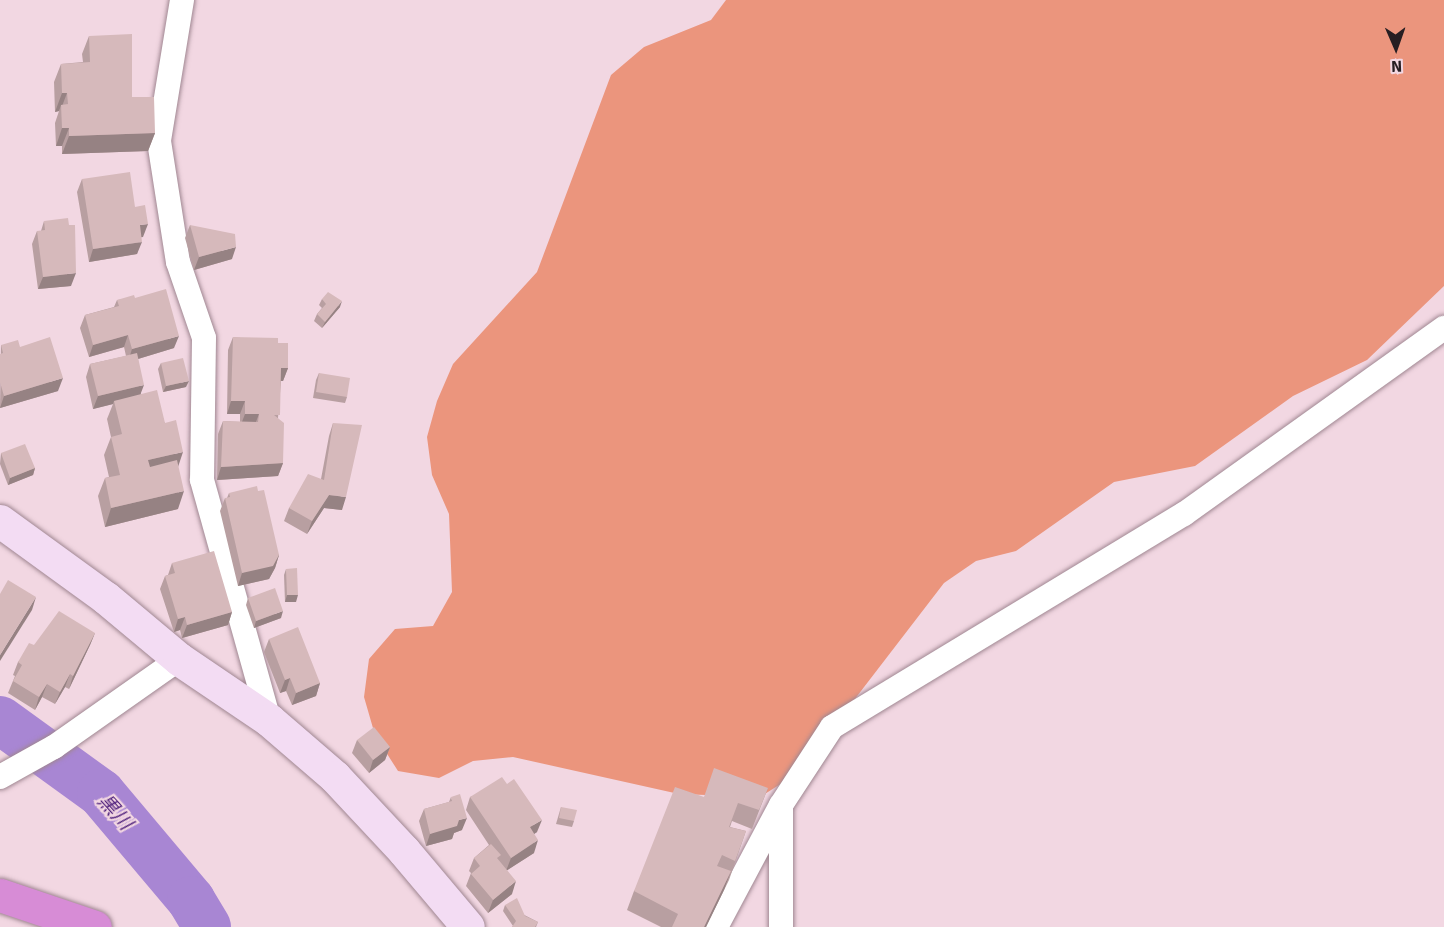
<!DOCTYPE html>
<meta charset="utf-8">
<style>
body{margin:0}
#map{position:relative;width:1444px;height:927px;overflow:hidden;background:#f2d7e2;font-family:Signika,"Noto Sans JP",sans-serif}
div>[style]{position:absolute}
.green>*{inset:0;background:#eb957d}
.river>*{height:48px;margin:-24px;padding:0 24px;transform-origin:24px;border-radius:24px;background:#a886d3}
.roads{filter:drop-shadow(0 0 2px #a08792) drop-shadow(0 0 2px #a08792)}
.street>*{height:24px;margin:-12px;padding:0 12px;transform-origin:12px;border-radius:12px;background:#fff}
.secondary>*{height:33px;margin:-16.5px;padding:0 16.5px;transform-origin:16.5px;border-radius:16.5px;background:#f3dcf3}
.highway>*{height:33px;margin:-16.5px;padding:0 16.5px;transform-origin:16.5px;border-radius:16.5px;background:#d78cd6}
.wall>*{inset:0;background:#b89fa1}
.shaded-wall>*{inset:0;background:#968283}
.building>*{inset:0;background:#d6b9bb}
span{translate:-50% -50%;white-space:nowrap;text-align:center;line-height:1.15;-webkit-text-stroke:4.5px #f2d7e2;paint-order:stroke}
.water-label{font-size:20px;color:#52247e;font-style:italic}
.north{position:absolute;left:1366px;top:18px;width:60px;height:60px;-webkit-text-stroke:4px #f2d7e2;paint-order:stroke;rotate:178deg;font-size:16px;font-weight:700;line-height:24px;text-align:center;color:#271e22}
.north::after{content:'';display:block;margin:auto;width:21px;height:27px;background:#271e22;clip-path:polygon(50% 0,100% 100%,50% 72%,0 100%)}
</style>
<div id="map">
<div class="green">
<i style="clip-path:polygon(726px 0,1444px 0,1444px 286px,1367px 360px,1293px 396px,1195px 466px,1114px 482px,1016px 551px,976px 561px,944px 583px,798px 773px,760px 797px,679px 794px,513px 757px,473px 761px,439px 778px,398px 771px,375px 735px,364px 697px,369px 659px,395px 629px,433px 626px,452px 592px,449px 514px,432px 475px,427px 437px,437px 401px,453px 364px,537px 272px,611px 75px,644px 47px,711px 20px)"></i>
</div>
<div class="river">
<i style="left:0;top:720px;width:125px;rotate:35.9deg"></i>
<i style="left:101px;top:793px;width:140px;rotate:49.9deg"></i>
<i style="left:191px;top:900px;width:31px;rotate:59deg"></i>
</div>
<div class="roads">
<div class="street">
<i style="left:182px;top:0;width:143px;rotate:99.3deg"></i>
<i style="left:159px;top:141px;width:122px;rotate:81.1deg"></i>
<i style="left:178px;top:262px;width:80px;rotate:71.1deg"></i>
<i style="left:204px;top:338px;width:142px;rotate:90.8deg"></i>
<i style="left:202px;top:480px;width:249px;rotate:74.4deg"></i>
<i style="left:0;top:777px;width:62px;rotate:-29.1deg"></i>
<i style="left:54px;top:747px;width:153px;rotate:-35.1deg"></i>
<i style="left:716px;top:927px;width:138px;rotate:-62deg"></i>
<i style="left:781px;top:805px;width:93px;rotate:-56.8deg"></i>
<i style="left:832px;top:727px;width:411px;rotate:-31.2deg"></i>
<i style="left:1184px;top:514px;width:320px;rotate:-35.6deg"></i>
<i style="left:781px;top:927px;width:120px;rotate:-90deg"></i>
</div>
<div class="secondary">
<i style="left:0;top:521px;width:131px;rotate:36deg"></i>
<i style="left:106px;top:598px;width:95px;rotate:39.9deg"></i>
<i style="left:179px;top:659px;width:109px;rotate:34.1deg"></i>
<i style="left:269px;top:720px;width:87px;rotate:40.8deg"></i>
<i style="left:335px;top:777px;width:101px;rotate:47deg"></i>
<i style="left:404px;top:851px;width:99px;rotate:49.9deg"></i>
</div>
<div class="highway">
<i style="left:0;top:895px;width:100px;rotate:18.6deg"></i>
</div>
</div>
<div class="wall">
<i style="clip-path:polygon(89px 36px,155px 133px,148px 151px,62px 154px,62px 146px,56px 146px,55px 123px,59px 111px,55px 112px,54px 82px,61px 64px,83px 62px,82px 54px)"></i>
<i style="clip-path:polygon(82px 179px,135px 207px,143px 237px,141px 237px,137px 254px,89px 262px,77px 192px)"></i>
<i style="clip-path:polygon(44px 221px,71px 286px,38px 289px,32px 244px,37px 231px,41px 231px)"></i>
<i style="clip-path:polygon(190px 225px,232px 259px,194px 270px,185px 238px)"></i>
<i style="clip-path:polygon(135px 298px,174px 348px,138px 359px,141px 394px,165px 423px,178px 466px,178px 509px,105px 527px,98px 496px,105px 478px,109px 477px,104px 455px,111px 437px,107px 419px,113px 404px,93px 409px,86px 377px,90px 364px,126px 356px,124px 347px,89px 357px,80px 328px,85px 315px,114px 307px,117px 300px)"></i>
<i style="clip-path:polygon(322px 299px,340px 307px,322px 328px,314px 321px,317px 314px,322px 308px,319px 305px)"></i>
<i style="clip-path:polygon(233px 337px,278px 343px,288px 368px,283px 381px,281px 381px,278px 418px,283px 463px,278px 476px,217px 480px,218px 434px,223px 421px,240px 422px,240px 414px,227px 414px,228px 350px)"></i>
<i style="clip-path:polygon(1px 345px,20px 347px,58px 391px,0 408px)"></i>
<i style="clip-path:polygon(161px 363px,186px 387px,163px 392px,158px 369px)"></i>
<i style="clip-path:polygon(319px 373px,347px 397px,345px 403px,313px 398px,316px 380px)"></i>
<i style="clip-path:polygon(333px 423px,342px 510px,324px 508px,307px 534px,284px 521px,289px 508px,321px 479px,329px 436px)"></i>
<i style="clip-path:polygon(1px 453px,35px 468px,33px 475px,8px 485px,0 464px)"></i>
<i style="clip-path:polygon(229px 493px,279px 555px,275px 568px,269px 579px,238px 586px,220px 511px,225px 498px,227px 498px)"></i>
<i style="clip-path:polygon(172px 563px,232px 612px,228px 625px,182px 638px,180px 630px,174px 632px,160px 589px,165px 576px,168px 575px)"></i>
<i style="clip-path:polygon(286px 569px,296px 602px,285px 602px,284px 575px)"></i>
<i style="clip-path:polygon(248px 598px,281px 618px,254px 628px,246px 605px)"></i>
<i style="clip-path:polygon(95px 633px,90px 645px,69px 689px,65px 687px,55px 704px,42px 697px,35px 710px,8px 693px,15px 676px,13px 675px,18px 662px,34px 645px)"></i>
<i style="clip-path:polygon(269px 639px,320px 683px,316px 696px,292px 705px,286px 691px,280px 693px,264px 652px)"></i>
<i style="clip-path:polygon(357px 740px,390px 747px,385px 760px,369px 773px,352px 753px)"></i>
<i style="clip-path:polygon(507px 784px,537px 832px,534px 834px,534px 853px,507px 870px,512px 894px,488px 913px,466px 886px,471px 873px,469px 871px,474px 858px,489px 845px,466px 810px,470px 797px)"></i>
<i style="clip-path:polygon(768px 788px,752px 829px,732px 821px,730px 827px,746px 831px,729px 880px,706px 927px,661px 927px,627px 910px,634px 891px,704px 797px)"></i>
<i style="clip-path:polygon(451px 797px,462px 830px,454px 833px,452px 839px,426px 846px,419px 821px,424px 809px,449px 802px)"></i>
<i style="clip-path:polygon(561px 807px,574px 821px,572px 827px,556px 824px)"></i>
<i style="clip-path:polygon(505px 905px,538px 922px,536px 927px,512px 927px,513px 926px,503px 911px)"></i>
</div>
<div class="shaded-wall">
<i style="clip-path:polygon(62px 93px,67px 93px,61px 109px,61px 105px,59px 111px,55px 112px)"></i>
<i style="clip-path:polygon(62px 128px,69px 128px,62px 146px,56px 146px)"></i>
<i style="clip-path:polygon(155px 133px,148px 151px,62px 154px,69px 136px)"></i>
<i style="clip-path:polygon(148px 224px,143px 237px,135px 238px,140px 225px)"></i>
<i style="clip-path:polygon(142px 242px,137px 254px,89px 262px,93px 249px)"></i>
<i style="clip-path:polygon(236px 247px,232px 259px,194px 270px,199px 257px)"></i>
<i style="clip-path:polygon(76px 273px,71px 286px,38px 289px,43px 277px)"></i>
<i style="clip-path:polygon(342px 301px,340px 307px,322px 328px,325px 322px)"></i>
<i style="clip-path:polygon(128px 335px,124px 347px,89px 357px,93px 345px)"></i>
<i style="clip-path:polygon(179px 336px,174px 348px,128px 362px,132px 349px)"></i>
<i style="clip-path:polygon(281px 368px,288px 368px,283px 381px,276px 381px)"></i>
<i style="clip-path:polygon(63px 378px,58px 391px,0 408px,4px 396px)"></i>
<i style="clip-path:polygon(189px 381px,186px 387px,163px 392px,166px 386px)"></i>
<i style="clip-path:polygon(144px 385px,139px 398px,114px 401px,113px 404px,93px 409px,98px 396px)"></i>
<i style="clip-path:polygon(231px 401px,245px 401px,240px 414px,227px 414px)"></i>
<i style="clip-path:polygon(245px 414px,259px 414px,254px 427px,240px 427px)"></i>
<i style="clip-path:polygon(183px 452px,177px 470px,142px 479px,148px 460px)"></i>
<i style="clip-path:polygon(283px 463px,278px 476px,217px 480px,221px 467px)"></i>
<i style="clip-path:polygon(35px 468px,33px 475px,8px 485px,10px 478px)"></i>
<i style="clip-path:polygon(184px 491px,178px 509px,105px 527px,111px 508px)"></i>
<i style="clip-path:polygon(329px 495px,346px 497px,342px 510px,324px 508px,307px 534px,312px 521px)"></i>
<i style="clip-path:polygon(279px 555px,275px 568px,269px 579px,238px 586px,242px 573px)"></i>
<i style="clip-path:polygon(287px 595px,298px 595px,296px 602px,285px 602px)"></i>
<i style="clip-path:polygon(36px 597px,32px 610px,0 661px,0 655px)"></i>
<i style="clip-path:polygon(283px 611px,281px 618px,254px 628px,256px 621px)"></i>
<i style="clip-path:polygon(232px 612px,228px 625px,182px 638px,187px 625px)"></i>
<i style="clip-path:polygon(185px 617px,180px 630px,174px 632px,178px 619px)"></i>
<i style="clip-path:polygon(95px 633px,90px 645px,69px 689px,73px 676px)"></i>
<i style="clip-path:polygon(70px 674px,65px 687px,55px 704px,60px 692px)"></i>
<i style="clip-path:polygon(290px 678px,286px 691px,280px 693px,285px 680px)"></i>
<i style="clip-path:polygon(320px 683px,316px 696px,292px 705px,296px 693px)"></i>
<i style="clip-path:polygon(47px 684px,42px 697px,35px 710px,39px 697px)"></i>
<i style="clip-path:polygon(390px 747px,385px 760px,369px 773px,373px 760px)"></i>
<i style="clip-path:polygon(467px 818px,462px 830px,454px 833px,452px 839px,426px 846px,430px 834px,459px 820px)"></i>
<i style="clip-path:polygon(542px 820px,537px 832px,525px 840px,530px 827px)"></i>
<i style="clip-path:polygon(538px 840px,534px 853px,506px 871px,511px 858px)"></i>
<i style="clip-path:polygon(731px 871px,724px 890px,706px 927px,704px 927px)"></i>
<i style="clip-path:polygon(516px 881px,512px 894px,488px 913px,493px 900px)"></i>
</div>
<div class="building">
<i style="clip-path:polygon(132px 34px,132px 97px,154px 97px,155px 133px,69px 136px,69px 128px,62px 128px,61px 105px,68px 104px,67px 93px,62px 93px,61px 64px,90px 62px,89px 36px)"></i>
<i style="clip-path:polygon(130px 172px,135px 207px,145px 205px,148px 224px,140px 225px,142px 242px,93px 249px,82px 179px)"></i>
<i style="clip-path:polygon(68px 218px,69px 225px,75px 225px,76px 273px,43px 277px,37px 231px,45px 230px,44px 221px)"></i>
<i style="clip-path:polygon(190px 225px,235px 234px,236px 247px,199px 257px)"></i>
<i style="clip-path:polygon(166px 289px,179px 336px,132px 349px,128px 335px,93px 345px,85px 315px,119px 306px,117px 300px,134px 295px,135px 298px)"></i>
<i style="clip-path:polygon(328px 292px,342px 301px,325px 322px,317px 314px,326px 304px,322px 299px)"></i>
<i style="clip-path:polygon(50px 337px,63px 378px,4px 396px,0 382px,0 354px,3px 353px,1px 345px,18px 340px,20px 347px)"></i>
<i style="clip-path:polygon(233px 337px,278px 338px,278px 343px,288px 343px,288px 368px,281px 368px,280px 415px,274px 415px,284px 423px,283px 463px,221px 467px,223px 421px,258px 422px,259px 414px,245px 414px,245px 401px,231px 401px)"></i>
<i style="clip-path:polygon(137px 353px,144px 385px,98px 396px,90px 364px)"></i>
<i style="clip-path:polygon(183px 358px,189px 381px,166px 386px,161px 363px)"></i>
<i style="clip-path:polygon(319px 373px,350px 378px,347px 397px,316px 392px)"></i>
<i style="clip-path:polygon(157px 390px,165px 423px,176px 420px,183px 452px,148px 460px,150px 467px,177px 460px,184px 491px,111px 508px,105px 478px,120px 475px,111px 437px,122px 434px,114px 401px)"></i>
<i style="clip-path:polygon(333px 423px,362px 425px,346px 497px,329px 495px,312px 521px,289px 508px,308px 474px,324px 480px)"></i>
<i style="clip-path:polygon(25px 444px,35px 468px,10px 478px,1px 453px)"></i>
<i style="clip-path:polygon(257px 486px,258px 491px,264px 490px,279px 555px,273px 566px,242px 573px,225px 498px,230px 497px,229px 493px)"></i>
<i style="clip-path:polygon(214px 551px,232px 612px,187px 625px,185px 617px,178px 619px,165px 576px,175px 573px,172px 563px)"></i>
<i style="clip-path:polygon(297px 568px,298px 595px,287px 595px,286px 569px)"></i>
<i style="clip-path:polygon(8px 580px,36px 597px,0 655px,0 594px)"></i>
<i style="clip-path:polygon(275px 588px,283px 611px,256px 621px,248px 598px)"></i>
<i style="clip-path:polygon(59px 611px,95px 633px,73px 676px,70px 674px,60px 692px,47px 684px,39px 697px,13px 681px,22px 665px,18px 662px,29px 643px,34px 645px)"></i>
<i style="clip-path:polygon(298px 627px,320px 683px,296px 693px,290px 678px,285px 680px,269px 639px)"></i>
<i style="clip-path:polygon(374px 727px,390px 747px,373px 760px,357px 740px)"></i>
<i style="clip-path:polygon(714px 768px,768px 788px,759px 810px,738px 803px,729px 827px,746px 831px,735px 861px,722px 855px,717px 866px,731px 871px,704px 927px,672px 927px,678px 914px,634px 891px,675px 787px,704px 797px)"></i>
<i style="clip-path:polygon(502px 777px,507px 784px,514px 779px,542px 820px,530px 827px,538px 840px,511px 858px,470px 797px)"></i>
<i style="clip-path:polygon(460px 794px,467px 818px,459px 820px,457px 826px,430px 834px,424px 809px,452px 801px,451px 797px)"></i>
<i style="clip-path:polygon(561px 807px,577px 810px,574px 821px,559px 818px)"></i>
<i style="clip-path:polygon(491px 844px,501px 855px,497px 858px,516px 881px,493px 900px,471px 874px,480px 866px,474px 858px)"></i>
<i style="clip-path:polygon(517px 898px,525px 916px,538px 922px,535px 927px,512px 927px,516px 921px,505px 905px)"></i>
</div>
<div class="water-label">
<span style="left:115px;top:812px;rotate:48deg">黒川</span>
</div>
<div class="north">N</div>
</div>
